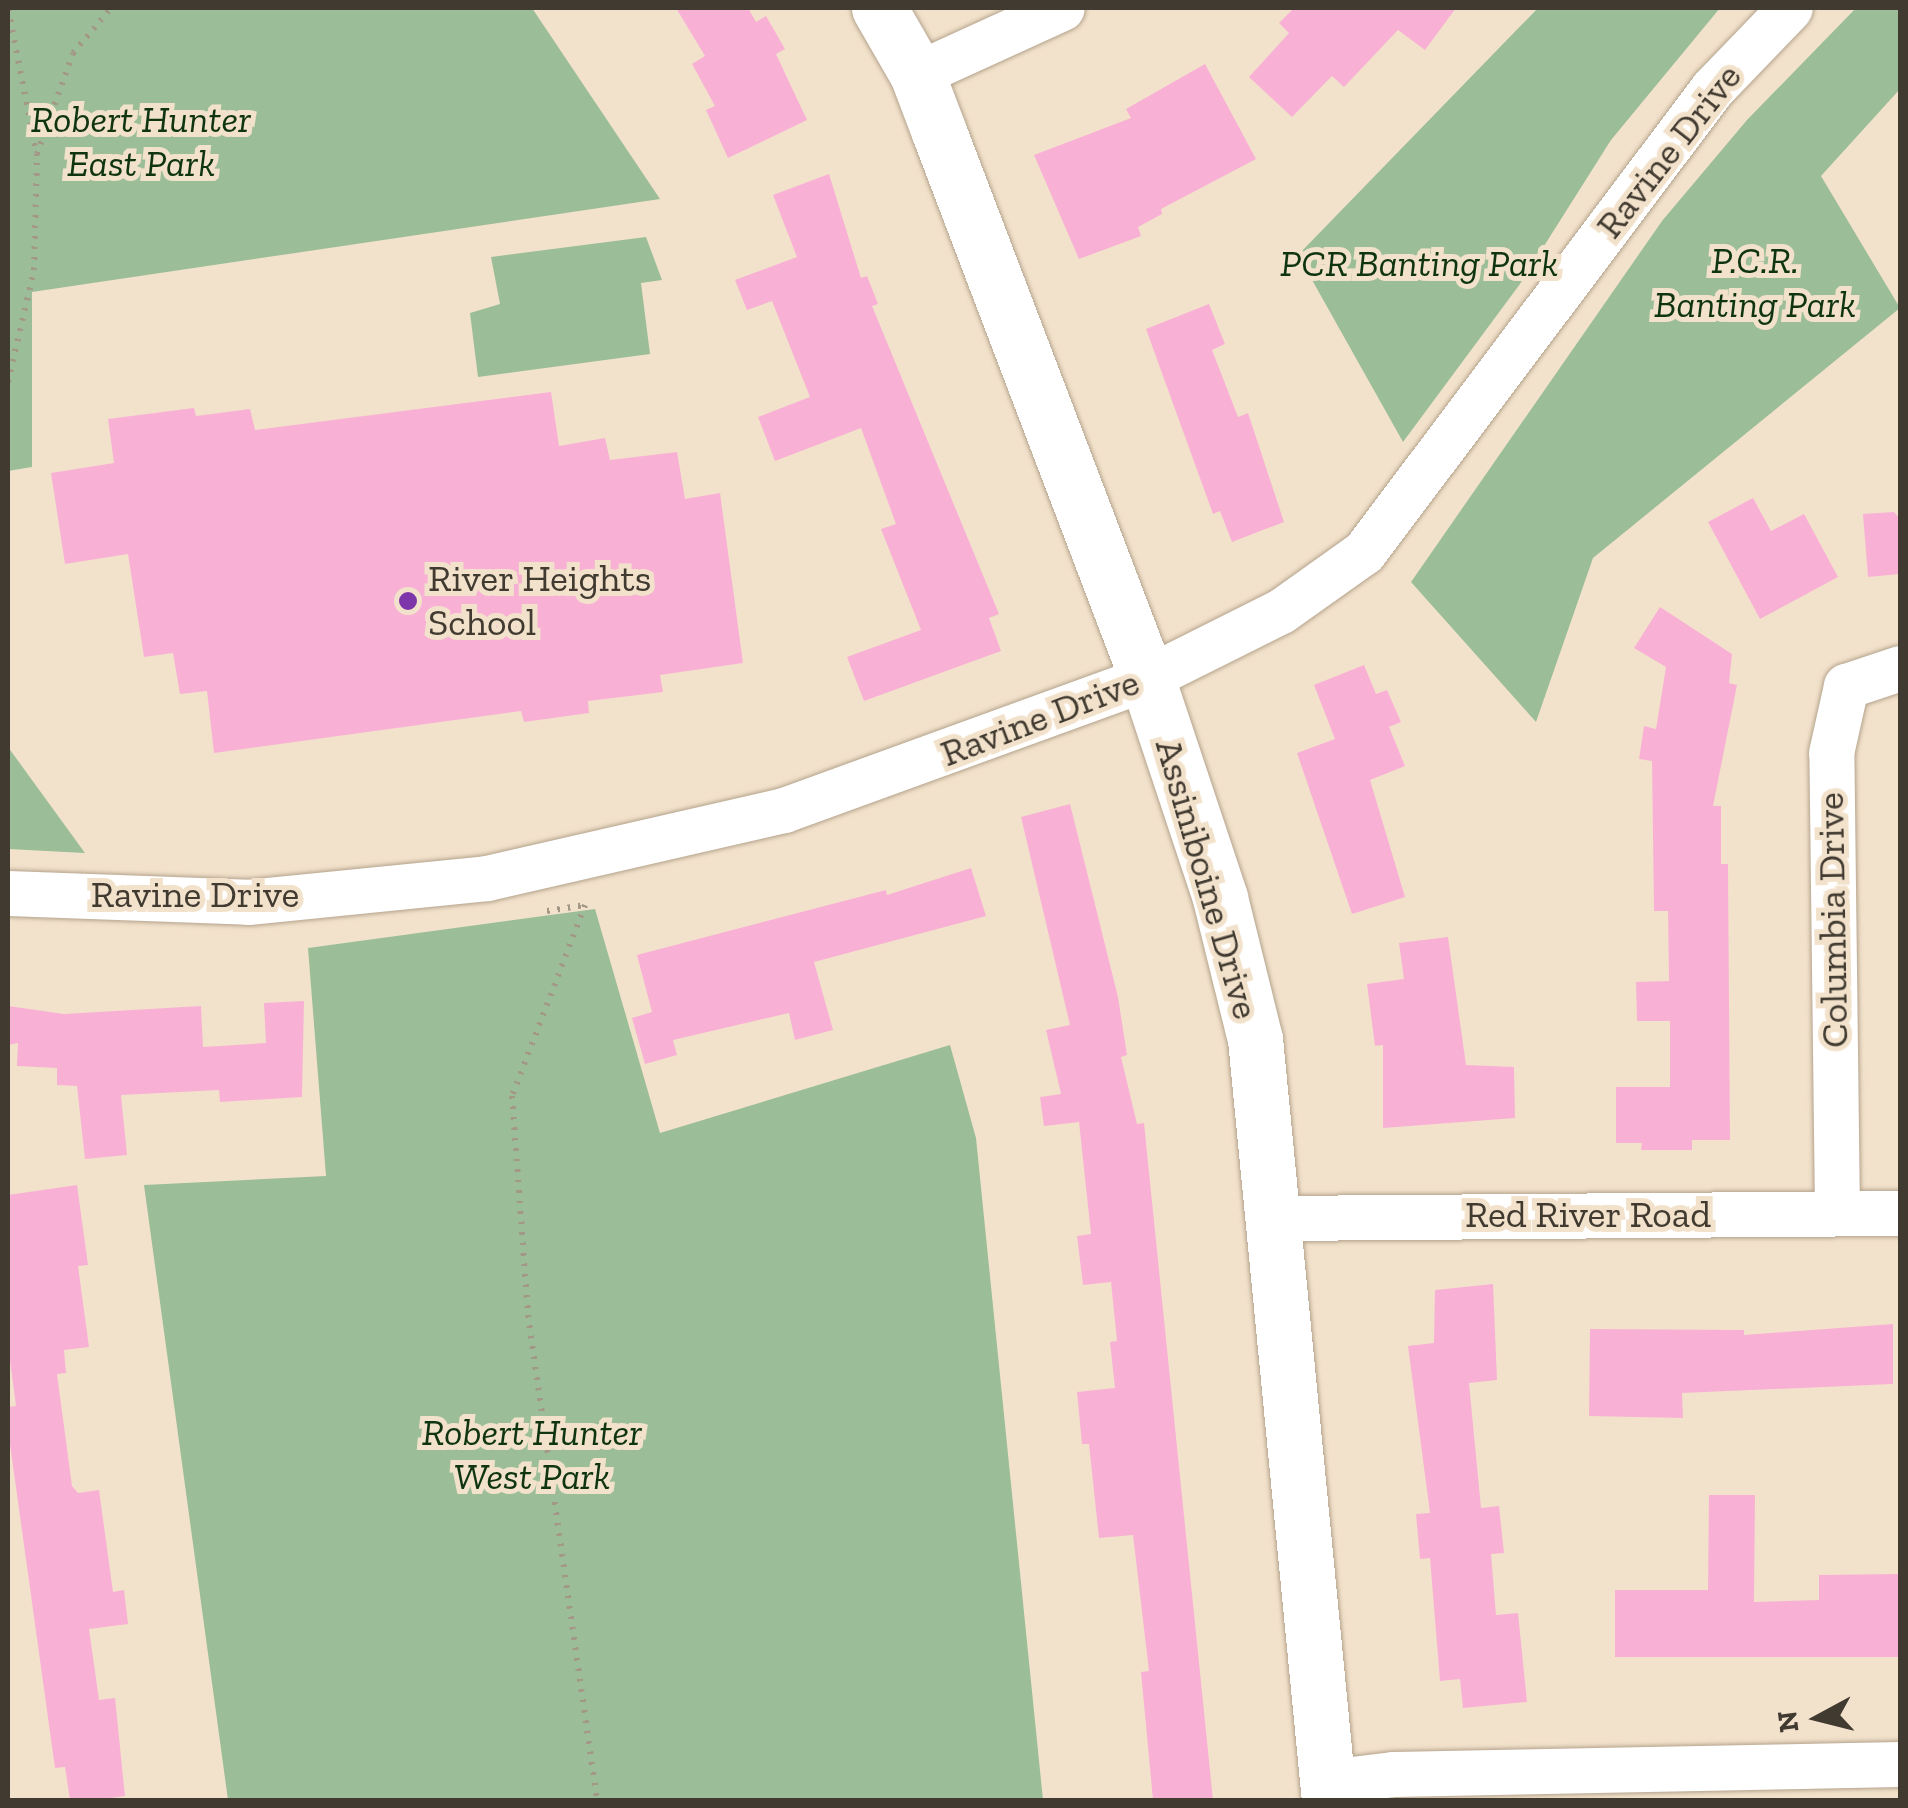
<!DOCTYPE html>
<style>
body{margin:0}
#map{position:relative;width:1908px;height:1808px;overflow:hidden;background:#f3e2cb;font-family:"Zilla Slab",serif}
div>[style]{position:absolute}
.green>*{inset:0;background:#9bbe99}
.building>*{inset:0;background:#f8b1d5}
.path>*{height:6px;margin-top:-3px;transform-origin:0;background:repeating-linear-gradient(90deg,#a39786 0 2.5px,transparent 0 10.5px)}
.roads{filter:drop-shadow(0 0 2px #b4a38d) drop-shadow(0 0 2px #b4a38d)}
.street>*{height:45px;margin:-22.5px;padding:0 22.5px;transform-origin:22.5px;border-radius:22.5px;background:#fff}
.secondary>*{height:55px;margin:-27.5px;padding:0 27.5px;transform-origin:27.5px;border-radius:27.5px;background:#fff}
.dots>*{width:28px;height:28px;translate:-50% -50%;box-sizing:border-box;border:5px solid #f3e2cb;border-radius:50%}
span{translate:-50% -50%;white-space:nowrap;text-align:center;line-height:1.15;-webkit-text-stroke:10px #f3e2cb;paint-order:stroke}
.park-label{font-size:38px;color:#0e3410;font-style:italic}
.street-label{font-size:38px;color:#413a31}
.poi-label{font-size:38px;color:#413a31}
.left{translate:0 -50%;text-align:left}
.frame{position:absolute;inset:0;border:10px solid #413a31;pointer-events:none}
.north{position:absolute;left:1768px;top:1668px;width:100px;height:100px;-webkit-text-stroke:8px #f3e2cb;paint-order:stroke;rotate:263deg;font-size:28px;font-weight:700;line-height:40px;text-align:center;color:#413a31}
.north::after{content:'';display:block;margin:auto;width:35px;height:45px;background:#413a31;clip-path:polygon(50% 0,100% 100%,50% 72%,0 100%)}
</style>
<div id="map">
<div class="green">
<i style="clip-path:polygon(8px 8px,532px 8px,660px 199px,32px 292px,32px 467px,8px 471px)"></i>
<i style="clip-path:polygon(1538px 8px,1720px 8px,1611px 140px,1520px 284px,1403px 442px,1298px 255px)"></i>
<i style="clip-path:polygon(1856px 8px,1900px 8px,1900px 89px,1821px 176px,1900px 308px,1593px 558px,1536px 722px,1411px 582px,1662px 221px,1747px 120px)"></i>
<i style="clip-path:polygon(646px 237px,662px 280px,641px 283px,650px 354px,478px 377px,470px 313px,500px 304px,491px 257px)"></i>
<i style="clip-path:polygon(8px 747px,85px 853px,8px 849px)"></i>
<i style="clip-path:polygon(595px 909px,660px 1133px,950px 1045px,976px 1138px,1043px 1800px,228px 1800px,144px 1185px,326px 1176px,308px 948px)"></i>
</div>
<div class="building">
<i style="clip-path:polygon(676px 8px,748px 8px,756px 22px,766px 16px,785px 49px,776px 54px,807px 120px,728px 158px,706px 110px,715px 106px,692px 64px,705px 56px)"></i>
<i style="clip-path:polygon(1294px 8px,1456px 8px,1425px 50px,1398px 30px,1344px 87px,1332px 76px,1292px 117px,1249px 77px,1289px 33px,1279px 23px)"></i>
<i style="clip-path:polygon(1205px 64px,1256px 159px,1161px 209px,1162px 214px,1138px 227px,1141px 236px,1079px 259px,1034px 155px,1131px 118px,1126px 109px)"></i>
<i style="clip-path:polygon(829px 174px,861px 278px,867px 276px,878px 304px,872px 306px,999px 614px,989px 618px,1001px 651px,864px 701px,847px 657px,921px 630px,881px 529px,896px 524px,861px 428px,775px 461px,758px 417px,810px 397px,772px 301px,747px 310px,735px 280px,797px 257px,773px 195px)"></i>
<i style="clip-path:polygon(1209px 304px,1225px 344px,1212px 350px,1238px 417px,1248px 413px,1284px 522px,1232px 542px,1220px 511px,1213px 514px,1146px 329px)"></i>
<i style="clip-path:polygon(551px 392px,559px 446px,605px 438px,610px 460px,677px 452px,685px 499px,720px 493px,743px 663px,660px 675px,663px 692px,588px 701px,589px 713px,524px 722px,521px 711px,214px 753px,207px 691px,180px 694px,173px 653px,144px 657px,128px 554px,65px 564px,51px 473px,114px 463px,108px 419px,194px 408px,196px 416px,250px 409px,255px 430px)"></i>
<i style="clip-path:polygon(1753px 498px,1771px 531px,1804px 514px,1838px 577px,1760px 619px,1708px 522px)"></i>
<i style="clip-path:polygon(1894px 512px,1900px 519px,1900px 574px,1868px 577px,1863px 514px)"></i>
<i style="clip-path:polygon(1660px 607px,1732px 654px,1729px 683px,1737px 685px,1713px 806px,1721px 806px,1721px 864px,1728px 864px,1730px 1140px,1692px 1140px,1692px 1150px,1641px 1150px,1642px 1143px,1616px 1143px,1616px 1087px,1670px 1087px,1670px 1021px,1637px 1021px,1636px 982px,1669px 981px,1668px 911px,1654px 911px,1652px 761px,1639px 759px,1644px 726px,1656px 729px,1666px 667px,1634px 648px)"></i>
<i style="clip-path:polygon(1364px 665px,1376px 694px,1387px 690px,1401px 722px,1389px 727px,1405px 766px,1370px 780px,1405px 897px,1352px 914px,1297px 753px,1335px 739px,1314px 685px)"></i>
<i style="clip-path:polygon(1070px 804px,1118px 997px,1127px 1055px,1121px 1057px,1137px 1124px,1144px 1123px,1213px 1800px,1153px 1800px,1141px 1672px,1149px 1671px,1133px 1535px,1099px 1538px,1089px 1444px,1082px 1444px,1077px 1392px,1115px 1388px,1110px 1342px,1117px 1341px,1111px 1282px,1083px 1285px,1077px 1236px,1091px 1234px,1079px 1122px,1044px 1126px,1040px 1097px,1061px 1094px,1046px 1030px,1070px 1025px,1021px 817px)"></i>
<i style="clip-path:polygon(971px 868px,986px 916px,814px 962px,833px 1030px,795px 1040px,789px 1013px,673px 1040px,677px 1055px,645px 1064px,632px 1018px,652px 1012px,637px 955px,886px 890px,887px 895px)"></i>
<i style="clip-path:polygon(1448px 937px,1466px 1065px,1514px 1067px,1515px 1118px,1383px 1128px,1383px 1045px,1375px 1046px,1367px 984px,1404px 979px,1399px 943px)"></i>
<i style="clip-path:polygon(304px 1001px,302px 1097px,220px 1102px,219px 1090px,121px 1095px,127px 1155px,85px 1159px,77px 1086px,57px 1085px,57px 1068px,17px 1066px,18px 1043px,8px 1045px,8px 1006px,64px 1014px,201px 1006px,203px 1047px,266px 1043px,264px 1003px)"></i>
<i style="clip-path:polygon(77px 1185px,88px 1265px,78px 1266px,89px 1347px,64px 1350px,66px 1373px,57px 1374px,72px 1486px,78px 1493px,99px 1490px,113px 1592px,124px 1590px,128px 1624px,89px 1629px,99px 1700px,115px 1698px,125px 1796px,96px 1800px,70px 1800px,65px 1767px,55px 1768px,8px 1430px,8px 1407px,16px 1406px,8px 1345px,8px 1195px)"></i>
<i style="clip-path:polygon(1493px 1284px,1497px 1380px,1469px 1383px,1481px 1508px,1499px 1506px,1504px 1553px,1491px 1554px,1496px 1615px,1518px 1613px,1527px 1702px,1463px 1708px,1460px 1679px,1440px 1681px,1430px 1558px,1420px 1559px,1416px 1514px,1430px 1513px,1408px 1346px,1434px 1343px,1435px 1290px)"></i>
<i style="clip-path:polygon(1893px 1324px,1893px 1384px,1682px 1393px,1683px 1418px,1589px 1416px,1590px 1329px,1744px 1330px,1744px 1335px)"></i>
<i style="clip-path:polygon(1709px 1495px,1755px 1495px,1754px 1602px,1819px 1600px,1819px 1575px,1899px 1574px,1899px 1657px,1615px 1657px,1615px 1590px,1708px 1590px)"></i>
</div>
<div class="path">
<i style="left:37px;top:154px;width:107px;rotate:-70.4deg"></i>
<i style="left:73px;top:53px;width:59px;rotate:-49.8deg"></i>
<i style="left:8px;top:382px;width:115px;rotate:-76.9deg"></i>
<i style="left:34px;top:270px;width:114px;rotate:-88.5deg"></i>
<i style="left:37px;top:156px;width:151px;rotate:-101.1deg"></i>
<i style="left:547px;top:911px;width:38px;rotate:-9deg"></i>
<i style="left:585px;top:905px;width:204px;rotate:110.9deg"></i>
<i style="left:512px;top:1096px;width:220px;rotate:85.8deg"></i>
<i style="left:528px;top:1315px;width:490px;rotate:81.9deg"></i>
</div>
<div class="roads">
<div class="street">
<i style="left:917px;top:74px;width:159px;rotate:-24.5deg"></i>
<i style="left:8px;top:893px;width:240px;rotate:2.1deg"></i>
<i style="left:248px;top:902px;width:240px;rotate:-5.7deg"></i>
<i style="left:487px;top:878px;width:305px;rotate:-12.9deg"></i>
<i style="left:784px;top:810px;width:386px;rotate:-20deg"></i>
<i style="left:1147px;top:678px;width:150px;rotate:-26.6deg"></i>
<i style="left:1281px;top:611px;width:102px;rotate:-35.4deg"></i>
<i style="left:1364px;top:552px;width:579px;rotate:-53.07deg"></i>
<i style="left:1712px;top:89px;width:112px;rotate:-46.1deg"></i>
<i style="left:1837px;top:1213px;width:460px;rotate:-90.7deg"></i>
<i style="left:1831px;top:753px;width:69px;rotate:-77.4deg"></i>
<i style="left:1846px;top:686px;width:57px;rotate:-18.4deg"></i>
<i style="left:1276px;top:1218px;width:624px;rotate:-0.46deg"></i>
<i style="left:1327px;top:1782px;width:66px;rotate:-6.9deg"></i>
<i style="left:1393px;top:1774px;width:507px;rotate:-1.13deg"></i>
</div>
<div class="secondary">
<i style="left:879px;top:8px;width:76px;rotate:60.1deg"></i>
<i style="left:917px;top:74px;width:62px;rotate:69.2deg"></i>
<i style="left:939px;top:132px;width:584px;rotate:69.15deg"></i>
<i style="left:1147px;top:678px;width:232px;rotate:71.6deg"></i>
<i style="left:1220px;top:898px;width:145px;rotate:76.1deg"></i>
<i style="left:1255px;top:1039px;width:765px;rotate:84.45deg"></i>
</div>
</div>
<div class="dots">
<i style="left:408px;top:601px;background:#7d36a9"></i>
</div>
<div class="park-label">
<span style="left:141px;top:142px">Robert Hunter<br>East Park</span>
<span style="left:1755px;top:283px">P.C.R.<br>Banting Park</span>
<span style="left:1419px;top:264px">PCR Banting Park</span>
<span style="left:532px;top:1455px">Robert Hunter<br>West Park</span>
</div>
<div class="street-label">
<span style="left:1669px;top:151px;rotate:-52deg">Ravine Drive</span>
<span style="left:1040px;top:718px;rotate:-21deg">Ravine Drive</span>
<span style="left:1207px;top:879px;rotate:74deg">Assiniboine Drive</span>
<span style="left:195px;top:895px">Ravine Drive</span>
<span style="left:1833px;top:920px;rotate:-91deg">Columbia Drive</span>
<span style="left:1588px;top:1215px">Red River Road</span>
</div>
<div class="poi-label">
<span class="left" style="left:428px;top:601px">River Heights<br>School</span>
</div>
<div class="frame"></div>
<div class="north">N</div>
</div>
